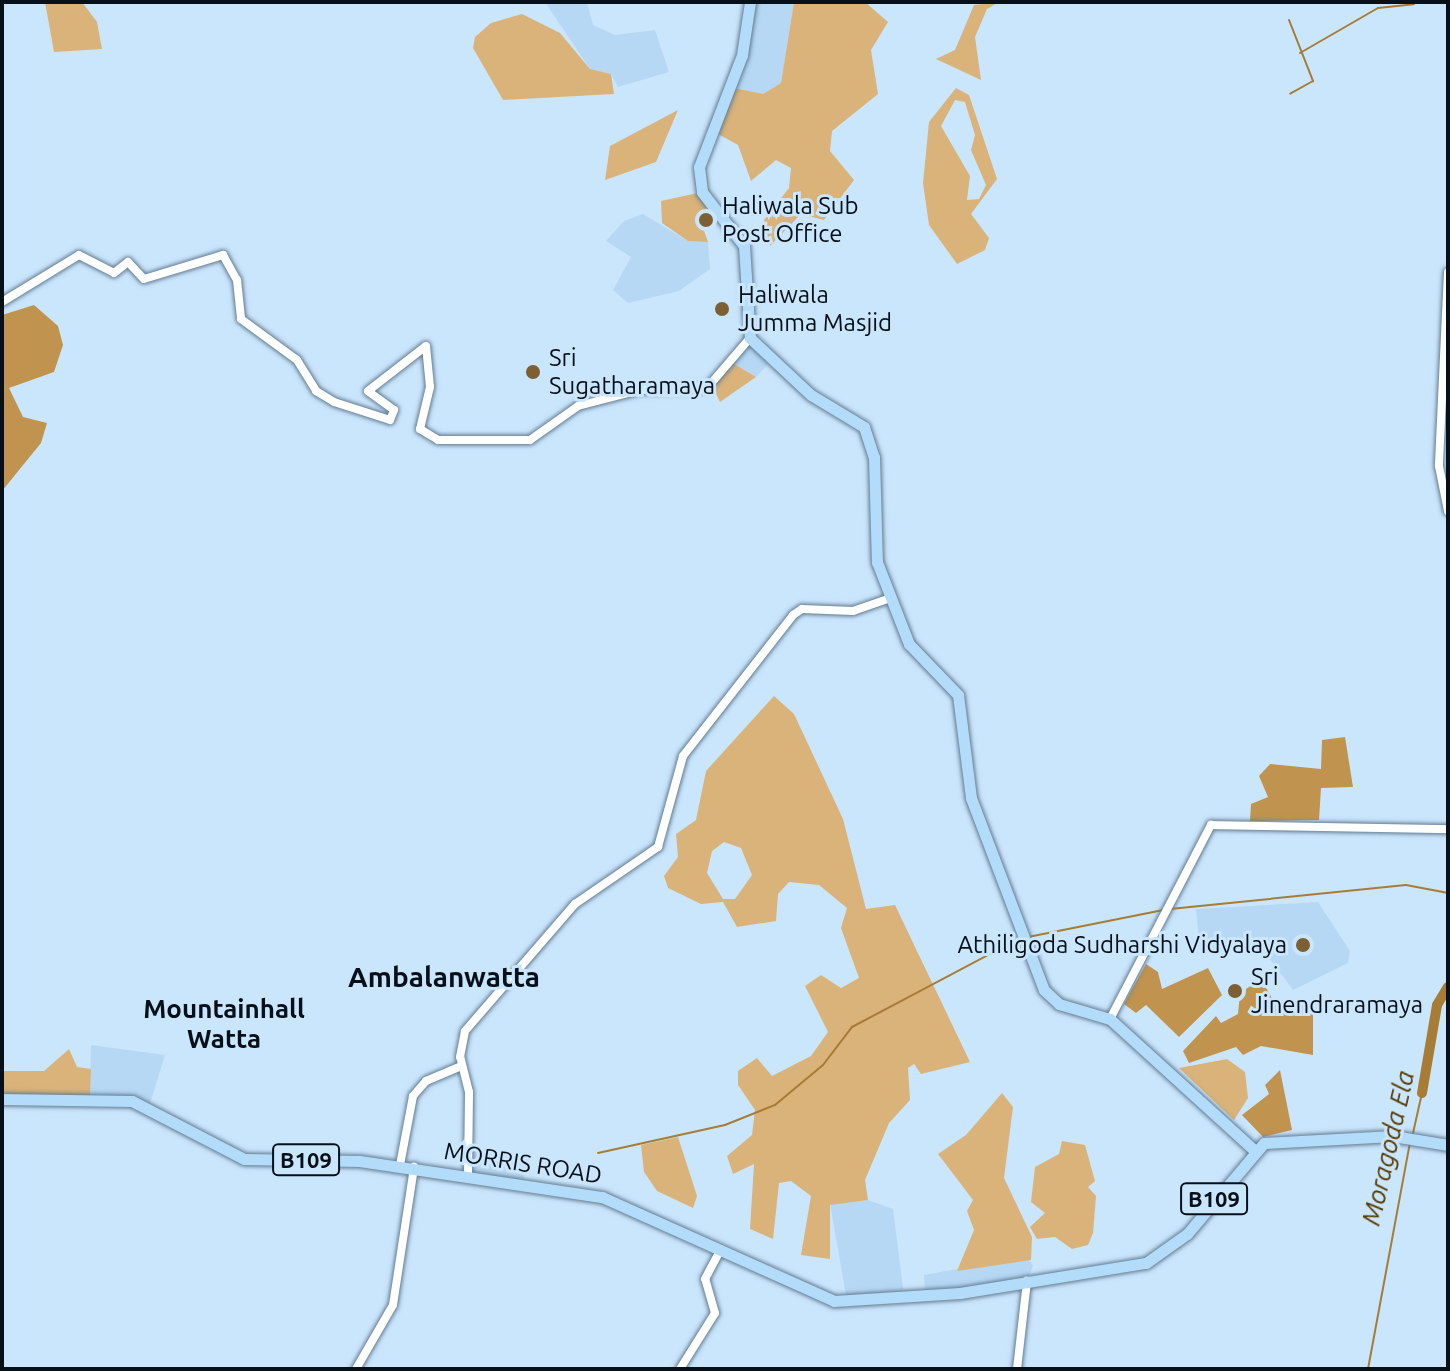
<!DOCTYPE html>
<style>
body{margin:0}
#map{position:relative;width:1450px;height:1371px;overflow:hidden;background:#cae6fd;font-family:Ubuntu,sans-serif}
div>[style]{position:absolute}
.built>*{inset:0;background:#b6d8f4}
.green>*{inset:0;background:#d9b379}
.forest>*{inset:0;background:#c0944e}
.stream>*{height:2px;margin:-1px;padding:0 1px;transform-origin:1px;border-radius:1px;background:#a77c35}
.river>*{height:10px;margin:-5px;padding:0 5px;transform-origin:5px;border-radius:5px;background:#a77c35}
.roads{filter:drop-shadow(0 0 2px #637c91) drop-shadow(0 0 2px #637c91)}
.minor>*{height:8px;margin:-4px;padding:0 4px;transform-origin:4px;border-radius:4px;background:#fff}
.major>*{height:11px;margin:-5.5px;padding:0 5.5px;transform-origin:5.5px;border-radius:5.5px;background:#b3dcfb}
.dots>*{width:22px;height:22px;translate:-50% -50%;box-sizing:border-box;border:4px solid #cae6fd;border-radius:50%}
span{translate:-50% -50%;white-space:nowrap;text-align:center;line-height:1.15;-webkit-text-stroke:6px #cae6fd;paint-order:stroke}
.shield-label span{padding:2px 6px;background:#cae6fd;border:2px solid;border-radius:6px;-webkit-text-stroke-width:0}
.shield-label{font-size:22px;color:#071018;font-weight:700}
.poi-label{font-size:24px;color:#071018}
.left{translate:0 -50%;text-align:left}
.right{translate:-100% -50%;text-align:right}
.street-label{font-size:24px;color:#071018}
.neighbourhood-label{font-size:26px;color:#071018;font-weight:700}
.water-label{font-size:26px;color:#593b00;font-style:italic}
.quarter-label{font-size:28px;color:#071018;font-weight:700}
.frame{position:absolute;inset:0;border:4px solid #071018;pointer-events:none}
</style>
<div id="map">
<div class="built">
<i style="clip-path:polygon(545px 2px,587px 2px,593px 25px,615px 35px,655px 30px,669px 72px,618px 87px,611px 74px,590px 69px)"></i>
<i style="clip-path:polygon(750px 2px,794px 2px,781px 83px,763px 94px,729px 87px)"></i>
<i style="clip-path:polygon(643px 214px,688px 241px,708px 242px,710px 269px,679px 291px,628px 303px,613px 290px,631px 257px,606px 241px,624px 221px)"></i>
<i style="clip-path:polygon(750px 338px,773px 359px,756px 377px,731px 362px)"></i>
<i style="clip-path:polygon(1318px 902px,1350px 951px,1348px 963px,1293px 990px,1258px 943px,1200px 951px,1196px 909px)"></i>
<i style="clip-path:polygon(91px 1045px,165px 1055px,148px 1110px,90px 1096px)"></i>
<i style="clip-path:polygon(467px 1147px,527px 1158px,523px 1184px,468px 1176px)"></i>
<i style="clip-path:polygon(868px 1200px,893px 1209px,904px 1296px,847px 1301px,830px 1204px)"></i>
<i style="clip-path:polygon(1027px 1256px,1033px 1266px,1027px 1281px,925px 1294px,924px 1275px)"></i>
</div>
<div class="green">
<i style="clip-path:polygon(45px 2px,82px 2px,97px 22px,102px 49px,54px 52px)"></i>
<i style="clip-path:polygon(794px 2px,865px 2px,888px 22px,871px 50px,878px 94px,832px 131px,830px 151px,854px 180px,824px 220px,801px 214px,770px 246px,764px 220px,789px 188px,791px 168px,776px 160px,751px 181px,738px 145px,711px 130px,729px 87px,763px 94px,781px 83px)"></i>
<i style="clip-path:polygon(999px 2px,987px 9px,975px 37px,981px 80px,936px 59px,955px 50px,974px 5px)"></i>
<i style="clip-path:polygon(522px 14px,560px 33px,590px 69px,611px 74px,614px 94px,503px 100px,473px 48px,475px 37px,491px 23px)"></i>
<i style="clip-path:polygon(evenodd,956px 88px,969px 95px,997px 179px,971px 214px,989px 238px,985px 250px,957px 264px,929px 225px,923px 183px,929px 122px,956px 88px,955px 100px,965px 102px,975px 135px,971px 150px,986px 185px,979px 199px,967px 200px,970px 176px,941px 126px,955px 100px)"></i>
<i style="clip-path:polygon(678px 110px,656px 162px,605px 180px,610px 146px)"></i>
<i style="clip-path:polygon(702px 192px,710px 203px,699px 217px,708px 242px,688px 241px,662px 223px,661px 201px)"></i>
<i style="clip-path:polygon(731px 362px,756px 377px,720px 402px,712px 385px)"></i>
<i style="clip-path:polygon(evenodd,774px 696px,794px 714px,843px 819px,866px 909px,895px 905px,970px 1062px,921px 1074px,914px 1064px,908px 1068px,910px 1100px,889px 1123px,865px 1180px,868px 1200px,830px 1205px,830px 1259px,801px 1255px,811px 1196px,791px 1181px,779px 1183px,773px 1239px,750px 1229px,754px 1164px,733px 1174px,727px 1156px,752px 1135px,755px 1110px,738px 1085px,738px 1071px,757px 1058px,772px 1076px,811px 1056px,828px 1032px,805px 986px,821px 975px,841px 988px,859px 978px,841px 928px,847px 908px,819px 885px,789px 882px,778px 894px,776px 921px,737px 927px,723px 902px,701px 904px,668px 888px,664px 876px,678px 857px,676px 834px,696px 820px,706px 771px,774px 696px,724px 842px,741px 848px,752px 875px,735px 899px,723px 899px,707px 873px,712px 851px,724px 842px)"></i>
<i style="clip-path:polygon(69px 1049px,77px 1067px,91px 1069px,90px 1096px,2px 1099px,2px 1071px,44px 1071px)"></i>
<i style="clip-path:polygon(1227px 1059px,1245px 1072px,1248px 1098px,1234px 1120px,1179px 1068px)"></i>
<i style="clip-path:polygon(1002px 1093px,1013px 1107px,1004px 1178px,1032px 1237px,1031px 1260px,957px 1271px,974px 1230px,967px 1211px,973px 1200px,938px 1154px,966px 1135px)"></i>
<i style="clip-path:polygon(678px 1137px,697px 1196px,693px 1208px,657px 1191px,644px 1172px,641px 1145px)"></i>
<i style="clip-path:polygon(1062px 1141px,1085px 1145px,1095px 1181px,1088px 1187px,1096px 1196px,1093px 1233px,1088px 1245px,1072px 1249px,1055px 1237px,1037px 1239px,1030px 1227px,1045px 1213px,1031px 1202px,1035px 1167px,1059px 1154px)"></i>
</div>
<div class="forest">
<i style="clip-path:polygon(34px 305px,58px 326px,63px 345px,54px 372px,9px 388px,23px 417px,47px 423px,41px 443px,2px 491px,2px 315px)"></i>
<i style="clip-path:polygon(1345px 737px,1353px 787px,1321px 788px,1319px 820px,1250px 821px,1251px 804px,1268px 797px,1259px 776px,1270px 764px,1321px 769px,1322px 740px)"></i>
<i style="clip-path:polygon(1146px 964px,1158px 972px,1162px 989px,1208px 968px,1222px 995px,1179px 1037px,1146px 1005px,1136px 1013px,1124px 1004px)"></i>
<i style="clip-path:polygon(1252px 985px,1265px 986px,1273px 1000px,1313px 1001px,1313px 1055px,1261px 1046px,1243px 1055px,1236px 1047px,1189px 1063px,1183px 1051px,1216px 1016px,1221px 1023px,1238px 1014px,1240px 993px)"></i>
<i style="clip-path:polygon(1280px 1070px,1292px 1130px,1263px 1137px,1242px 1115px,1269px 1094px,1265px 1085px)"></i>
</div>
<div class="stream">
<i style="left:1413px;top:2px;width:35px"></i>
<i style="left:1289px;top:20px;width:66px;rotate:68.5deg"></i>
<i style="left:1313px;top:81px;width:26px;rotate:151deg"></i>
<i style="left:1300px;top:53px;width:90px;rotate:-30deg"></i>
<i style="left:1378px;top:8px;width:36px;rotate:-6deg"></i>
<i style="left:1170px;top:909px;width:237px;rotate:-5.8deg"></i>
<i style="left:1406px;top:885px;width:43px;rotate:10.8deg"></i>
<i style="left:1028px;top:937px;width:138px;rotate:-11.3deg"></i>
<i style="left:1413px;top:1133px;width:41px;rotate:-77.3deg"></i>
<i style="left:598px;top:1153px;width:130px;rotate:-12.4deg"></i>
<i style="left:725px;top:1125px;width:54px;rotate:-21.8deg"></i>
<i style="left:775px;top:1105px;width:62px;rotate:-39.8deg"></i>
<i style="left:823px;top:1065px;width:48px;rotate:-52.7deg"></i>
<i style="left:852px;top:1027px;width:188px;rotate:-27.9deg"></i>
<i style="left:1368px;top:1369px;width:230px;rotate:-79.5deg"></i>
</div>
<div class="river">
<i style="left:1422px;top:1093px;width:89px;rotate:-80.3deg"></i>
<i style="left:1437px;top:1005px;width:21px;rotate:-59deg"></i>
</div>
<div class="roads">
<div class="minor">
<i style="left:1448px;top:272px;width:194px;rotate:92.7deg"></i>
<i style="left:1439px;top:466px;width:46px;rotate:78.7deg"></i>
<i style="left:2px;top:302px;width:90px;rotate:-31.4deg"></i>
<i style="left:79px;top:255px;width:39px;rotate:27deg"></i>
<i style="left:114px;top:273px;width:18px;rotate:-38deg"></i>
<i style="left:128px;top:262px;width:23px;rotate:47deg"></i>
<i style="left:144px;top:279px;width:83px;rotate:-16.9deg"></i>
<i style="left:223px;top:255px;width:29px;rotate:61deg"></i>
<i style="left:237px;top:280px;width:39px;rotate:84deg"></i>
<i style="left:241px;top:319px;width:69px;rotate:36.2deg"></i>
<i style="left:297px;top:360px;width:36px;rotate:58deg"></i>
<i style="left:316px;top:391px;width:21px;rotate:31deg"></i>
<i style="left:334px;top:402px;width:59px;rotate:17.8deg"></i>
<i style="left:390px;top:420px;width:11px;rotate:-68deg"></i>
<i style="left:394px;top:410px;width:32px;rotate:-144deg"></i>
<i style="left:368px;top:391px;width:73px;rotate:-37.8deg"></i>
<i style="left:426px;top:346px;width:41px;rotate:84.4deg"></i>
<i style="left:430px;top:387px;width:43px;rotate:103.4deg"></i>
<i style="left:420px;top:429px;width:21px;rotate:31deg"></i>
<i style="left:438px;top:440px;width:92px"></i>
<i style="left:530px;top:440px;width:59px;rotate:-35.3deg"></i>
<i style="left:578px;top:406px;width:63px;rotate:-14.7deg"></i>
<i style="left:639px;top:390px;width:68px;rotate:-1.7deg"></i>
<i style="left:707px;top:388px;width:66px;rotate:-49.3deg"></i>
<i style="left:1110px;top:1019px;width:219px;rotate:-62.5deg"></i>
<i style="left:1211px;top:825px;width:237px;rotate:1deg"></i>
<i style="left:400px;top:1165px;width:70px;rotate:-79.3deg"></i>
<i style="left:413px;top:1096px;width:20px;rotate:-49deg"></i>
<i style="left:426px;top:1081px;width:39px;rotate:-23deg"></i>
<i style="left:468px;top:1176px;width:84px;rotate:-89.3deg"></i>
<i style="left:469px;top:1092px;width:36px;rotate:-104deg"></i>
<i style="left:460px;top:1057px;width:26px;rotate:-79deg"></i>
<i style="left:465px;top:1031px;width:168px;rotate:-49.1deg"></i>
<i style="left:575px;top:904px;width:101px;rotate:-34.5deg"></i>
<i style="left:658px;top:847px;width:94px;rotate:-74.6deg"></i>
<i style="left:683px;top:756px;width:179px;rotate:-52deg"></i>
<i style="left:793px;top:615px;width:11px;rotate:-34deg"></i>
<i style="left:802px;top:609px;width:51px;rotate:2.2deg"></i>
<i style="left:853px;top:611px;width:39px;rotate:-19deg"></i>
<i style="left:356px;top:1369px;width:74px;rotate:-60deg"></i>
<i style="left:393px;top:1305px;width:140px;rotate:-81.3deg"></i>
<i style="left:680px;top:1369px;width:66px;rotate:-58deg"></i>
<i style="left:715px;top:1313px;width:35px;rotate:-106deg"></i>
<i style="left:705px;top:1279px;width:32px;rotate:-62deg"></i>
<i style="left:1017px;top:1369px;width:89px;rotate:-83.5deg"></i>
</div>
<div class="major">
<i style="left:750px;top:2px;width:54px;rotate:98.6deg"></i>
<i style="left:742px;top:55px;width:120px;rotate:111deg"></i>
<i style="left:699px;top:167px;width:25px;rotate:83deg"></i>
<i style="left:702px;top:192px;width:68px;rotate:52.1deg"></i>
<i style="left:744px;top:246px;width:92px;rotate:86.3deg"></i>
<i style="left:750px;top:338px;width:83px;rotate:43.1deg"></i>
<i style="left:811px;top:395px;width:62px;rotate:31.1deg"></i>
<i style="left:864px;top:427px;width:32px;rotate:72deg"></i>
<i style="left:874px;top:457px;width:105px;rotate:88.4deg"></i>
<i style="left:877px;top:562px;width:88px;rotate:68.7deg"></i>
<i style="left:909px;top:644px;width:71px;rotate:46.1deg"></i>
<i style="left:958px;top:695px;width:104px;rotate:82.8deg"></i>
<i style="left:971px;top:798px;width:205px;rotate:69.2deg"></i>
<i style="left:1044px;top:990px;width:21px;rotate:43deg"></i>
<i style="left:1059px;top:1004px;width:53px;rotate:16.4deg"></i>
<i style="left:1110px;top:1019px;width:193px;rotate:42.3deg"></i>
<i style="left:2px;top:1099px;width:130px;rotate:0.9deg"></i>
<i style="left:132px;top:1101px;width:126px;rotate:27.4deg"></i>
<i style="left:244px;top:1159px;width:116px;rotate:1deg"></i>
<i style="left:360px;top:1161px;width:245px;rotate:8.5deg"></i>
<i style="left:602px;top:1197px;width:254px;rotate:24.1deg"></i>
<i style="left:834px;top:1301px;width:126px;rotate:-3.6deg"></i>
<i style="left:960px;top:1293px;width:188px;rotate:-9.2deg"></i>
<i style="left:1146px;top:1263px;width:50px;rotate:-35.3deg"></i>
<i style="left:1187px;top:1234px;width:119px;rotate:-49.8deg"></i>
<i style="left:1264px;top:1143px;width:129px;rotate:-3.1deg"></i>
<i style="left:1393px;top:1136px;width:56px;rotate:9.3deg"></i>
</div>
</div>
<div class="dots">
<i style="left:706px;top:220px;background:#7c6033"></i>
<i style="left:722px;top:309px;background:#7c6033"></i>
<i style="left:533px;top:372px;background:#7c6033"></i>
<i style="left:1303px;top:945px;background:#7c6033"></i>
<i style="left:1235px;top:991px;background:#7c6033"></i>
</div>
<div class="shield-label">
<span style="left:306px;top:1160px">B109</span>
<span style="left:1214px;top:1199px">B109</span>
</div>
<div class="poi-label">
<span class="left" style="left:722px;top:220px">Haliwala Sub<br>Post Office</span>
<span class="left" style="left:738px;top:309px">Haliwala<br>Jumma Masjid</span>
<span class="left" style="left:549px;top:372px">Sri<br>Sugatharamaya</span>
<span class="right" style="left:1287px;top:945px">Athiligoda Sudharshi Vidyalaya</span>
<span class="left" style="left:1251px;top:991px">Sri<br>Jinendraramaya</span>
</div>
<div class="street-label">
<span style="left:523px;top:1163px;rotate:9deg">MORRIS ROAD</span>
</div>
<div class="neighbourhood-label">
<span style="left:224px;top:1024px">Mountainhall<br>Watta</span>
</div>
<div class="water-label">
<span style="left:1388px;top:1148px;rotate:-77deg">Moragoda Ela</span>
</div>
<div class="quarter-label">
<span style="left:444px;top:977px">Ambalanwatta</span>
</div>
<div class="frame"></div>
</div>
